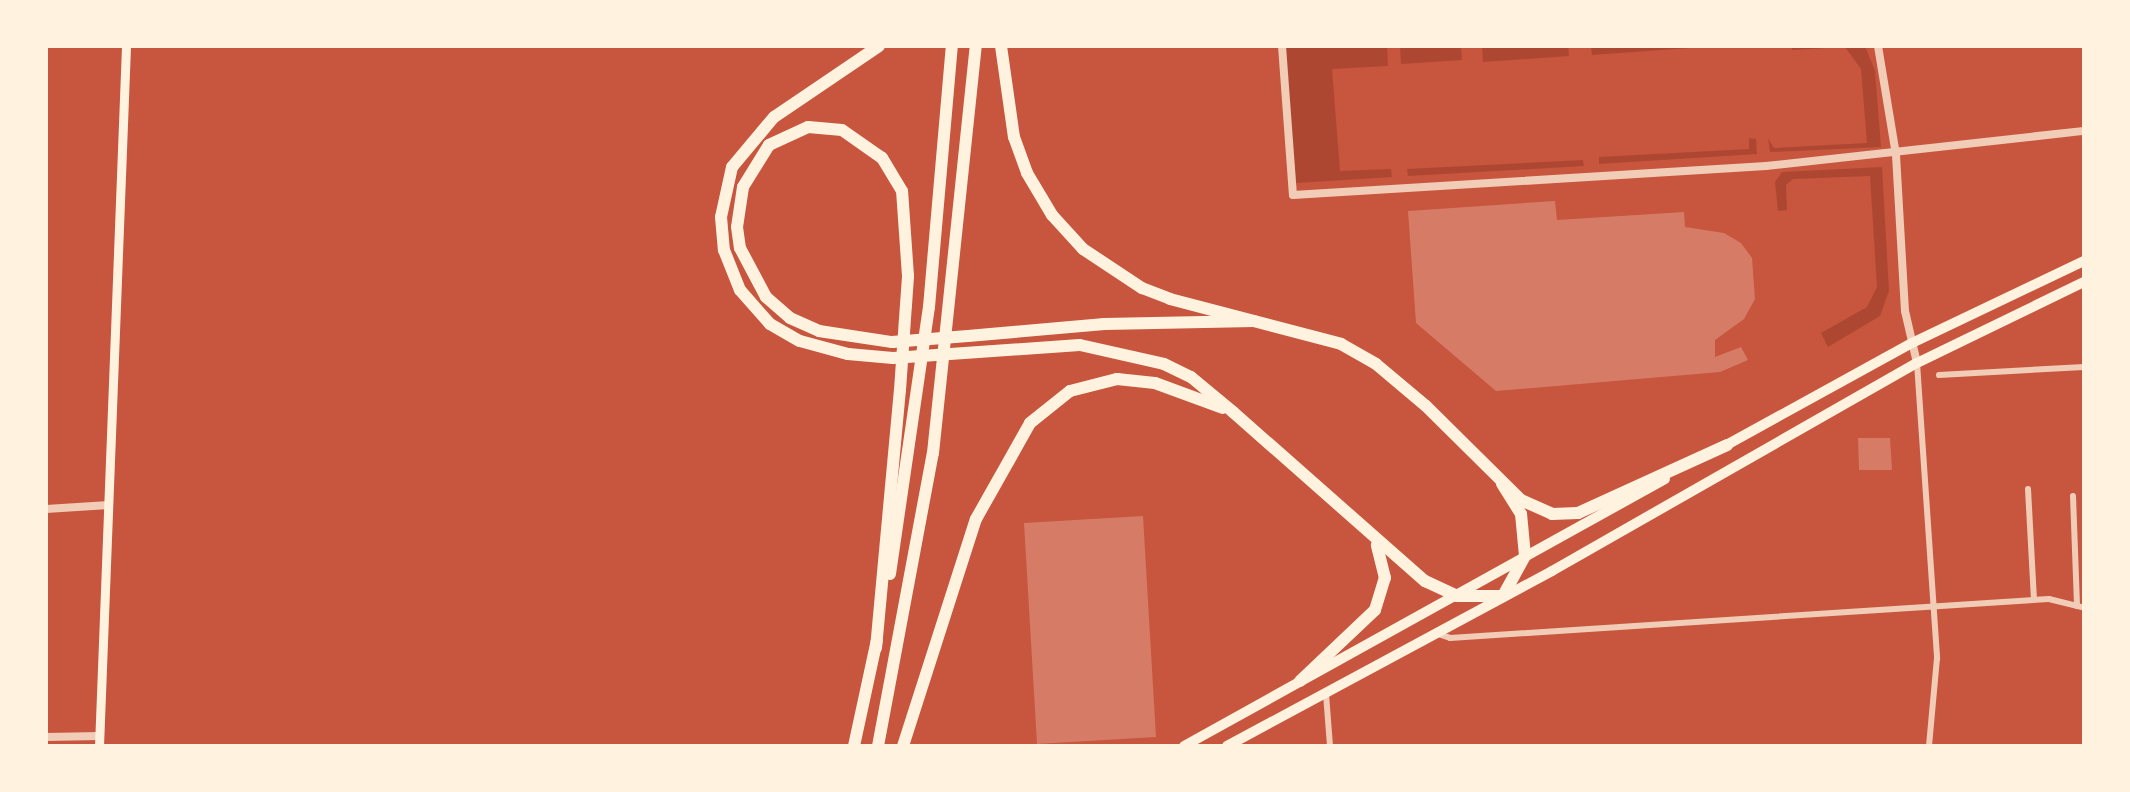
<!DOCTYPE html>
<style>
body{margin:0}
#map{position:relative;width:2130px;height:792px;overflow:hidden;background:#c8553d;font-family:Rubik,sans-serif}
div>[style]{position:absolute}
.green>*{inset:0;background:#ae4732}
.building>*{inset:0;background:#d67c66}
.minor>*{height:6px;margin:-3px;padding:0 3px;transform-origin:3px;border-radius:3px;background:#f1ccb7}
.tertiary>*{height:8px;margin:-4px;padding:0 4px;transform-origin:4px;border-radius:4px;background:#f1ccb7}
.secondary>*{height:9px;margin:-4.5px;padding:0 4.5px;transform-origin:4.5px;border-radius:4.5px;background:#fff3e0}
.trunk>*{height:10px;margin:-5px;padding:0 5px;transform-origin:5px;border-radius:5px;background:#fff3e0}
.motorway>*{height:12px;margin:-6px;padding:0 6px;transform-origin:6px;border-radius:6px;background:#fff3e0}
span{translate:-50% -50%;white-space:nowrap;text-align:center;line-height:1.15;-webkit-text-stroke:6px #fff3e0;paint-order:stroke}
.frame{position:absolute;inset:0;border:48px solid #fff3e0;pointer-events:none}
</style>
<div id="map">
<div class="green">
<i style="clip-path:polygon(1285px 46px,1387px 46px,1388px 66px,1332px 69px,1340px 171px,1391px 169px,1392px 177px,1296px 183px)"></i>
<i style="clip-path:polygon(1400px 46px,1461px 46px,1462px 60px,1401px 64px)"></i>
<i style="clip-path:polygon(1482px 46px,1568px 46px,1569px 56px,1483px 62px)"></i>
<i style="clip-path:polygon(1591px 46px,1717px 46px,1592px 55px)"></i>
<i style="clip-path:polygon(1792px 46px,1865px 46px,1875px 71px,1881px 147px,1770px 152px,1768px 138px,1774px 148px,1867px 143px,1861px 69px,1845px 47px,1792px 50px)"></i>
<i style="clip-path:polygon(1749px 138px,1756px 139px,1757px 154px,1599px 164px,1599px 157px,1749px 149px)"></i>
<i style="clip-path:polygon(1583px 160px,1584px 166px,1408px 176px,1407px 169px)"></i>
<i style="clip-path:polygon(1882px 167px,1889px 291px,1880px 316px,1828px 347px,1821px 333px,1867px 307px,1877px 287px,1870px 176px,1793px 179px,1786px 185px,1787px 210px,1778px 211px,1775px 182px,1782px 172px)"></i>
</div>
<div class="building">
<i style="clip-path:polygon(1555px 201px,1557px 220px,1684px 212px,1685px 227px,1724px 233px,1741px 243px,1752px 258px,1755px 299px,1744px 319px,1715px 340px,1715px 357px,1741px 347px,1748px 360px,1720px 372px,1496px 391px,1416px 323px,1408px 211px)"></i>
<i style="clip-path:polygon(1858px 438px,1890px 438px,1892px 470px,1859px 470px)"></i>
<i style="clip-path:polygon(1143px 516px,1156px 737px,1037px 744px,1024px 523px)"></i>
</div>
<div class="minor">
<i style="left:1917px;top:363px;width:296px;rotate:86.1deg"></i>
<i style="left:1937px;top:658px;width:88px;rotate:95.2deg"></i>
<i style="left:1939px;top:375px;width:145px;rotate:-3.2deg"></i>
<i style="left:2028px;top:489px;width:111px;rotate:86.9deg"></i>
<i style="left:2073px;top:496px;width:110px;rotate:87.9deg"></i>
<i style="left:1435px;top:633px;width:16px;rotate:18deg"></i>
<i style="left:1450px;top:638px;width:600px;rotate:-3.73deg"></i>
<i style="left:2049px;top:599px;width:36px;rotate:14deg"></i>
<i style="left:1326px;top:694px;width:52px;rotate:85.6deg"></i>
</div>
<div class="tertiary">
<i style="left:1282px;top:46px;width:149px;rotate:85.8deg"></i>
<i style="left:1293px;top:195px;width:474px;rotate:-3.5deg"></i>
<i style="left:1766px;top:166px;width:320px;rotate:-6.3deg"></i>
<i style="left:1878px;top:46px;width:110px;rotate:80.6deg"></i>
<i style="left:1896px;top:155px;width:156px;rotate:86.7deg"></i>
<i style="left:1905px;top:311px;width:53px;rotate:77deg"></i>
<i style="left:46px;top:509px;width:63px;rotate:-3.6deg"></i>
<i style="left:46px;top:737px;width:54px;rotate:-1.1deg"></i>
</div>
<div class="secondary">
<i style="left:99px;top:746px;width:701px;rotate:-87.79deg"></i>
</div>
<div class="trunk">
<i style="left:1721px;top:448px;width:218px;rotate:-28.8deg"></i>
<i style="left:1912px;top:343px;width:191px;rotate:-25.5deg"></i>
<i style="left:1184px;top:746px;width:550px;rotate:-29.03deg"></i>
<i style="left:1227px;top:746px;width:369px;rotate:-28.3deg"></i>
<i style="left:1552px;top:571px;width:420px;rotate:-29.7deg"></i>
<i style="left:1917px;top:363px;width:186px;rotate:-25.9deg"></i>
</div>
<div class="motorway">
<i style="left:879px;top:46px;width:127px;rotate:145.9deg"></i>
<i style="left:774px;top:117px;width:65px;rotate:130deg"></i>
<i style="left:732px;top:167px;width:51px;rotate:102.4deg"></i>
<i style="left:721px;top:217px;width:33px;rotate:85deg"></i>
<i style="left:724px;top:250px;width:43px;rotate:68.2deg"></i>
<i style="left:740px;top:290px;width:45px;rotate:48.6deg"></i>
<i style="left:770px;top:324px;width:34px;rotate:30deg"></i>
<i style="left:800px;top:341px;width:50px;rotate:15.2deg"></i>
<i style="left:848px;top:354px;width:45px;rotate:5.1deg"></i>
<i style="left:893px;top:358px;width:187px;rotate:-4deg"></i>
<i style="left:1080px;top:345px;width:86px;rotate:12.7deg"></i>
<i style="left:1164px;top:364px;width:30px;rotate:26deg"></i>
<i style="left:1191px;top:377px;width:55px;rotate:39.8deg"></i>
<i style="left:1233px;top:412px;width:256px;rotate:41.4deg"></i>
<i style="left:1425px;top:581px;width:35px;rotate:25deg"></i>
<i style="left:1457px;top:596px;width:46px"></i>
<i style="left:1503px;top:596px;width:46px;rotate:-61.2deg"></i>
<i style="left:1525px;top:556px;width:42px;rotate:-95.4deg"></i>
<i style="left:1521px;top:514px;width:36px;rotate:-122deg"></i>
<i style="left:1001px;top:46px;width:92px;rotate:81.9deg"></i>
<i style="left:1014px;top:137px;width:38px;rotate:70deg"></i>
<i style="left:1027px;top:173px;width:49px;rotate:59.2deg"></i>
<i style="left:1052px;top:215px;width:46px;rotate:47.6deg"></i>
<i style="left:1083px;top:249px;width:71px;rotate:33.5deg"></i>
<i style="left:1142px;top:288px;width:30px;rotate:21deg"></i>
<i style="left:1170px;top:299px;width:177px;rotate:14.7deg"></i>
<i style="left:1341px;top:344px;width:40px;rotate:29.7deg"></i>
<i style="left:1376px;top:364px;width:65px;rotate:40deg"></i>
<i style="left:1426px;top:406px;width:134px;rotate:44.7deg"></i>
<i style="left:1521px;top:500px;width:34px;rotate:24deg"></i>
<i style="left:1552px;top:514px;width:26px;rotate:-2deg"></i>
<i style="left:1578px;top:513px;width:164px;rotate:-24.5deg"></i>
<i style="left:890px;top:574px;width:270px;rotate:-81.7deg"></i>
<i style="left:929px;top:307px;width:262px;rotate:-85deg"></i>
<i style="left:876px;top:648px;width:259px;rotate:-84.7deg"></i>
<i style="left:900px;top:390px;width:85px;rotate:-86deg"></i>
<i style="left:906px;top:305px;width:29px;rotate:-86deg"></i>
<i style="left:908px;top:276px;width:85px;rotate:-94deg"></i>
<i style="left:902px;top:191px;width:39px;rotate:-121deg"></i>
<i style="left:882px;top:158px;width:49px;rotate:-145deg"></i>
<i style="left:842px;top:130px;width:34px;rotate:-175deg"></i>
<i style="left:808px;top:127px;width:43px;rotate:155.2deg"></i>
<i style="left:769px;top:145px;width:49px;rotate:121.8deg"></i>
<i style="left:743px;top:187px;width:40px;rotate:98.5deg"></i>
<i style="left:737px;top:227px;width:21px;rotate:82deg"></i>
<i style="left:740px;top:248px;width:55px;rotate:62deg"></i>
<i style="left:766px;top:297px;width:32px;rotate:41deg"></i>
<i style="left:790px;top:318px;width:32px;rotate:24deg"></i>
<i style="left:819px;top:331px;width:74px;rotate:8.6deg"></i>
<i style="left:892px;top:342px;width:76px;rotate:-4.5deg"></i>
<i style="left:968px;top:336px;width:137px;rotate:-5deg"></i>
<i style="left:1104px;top:324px;width:150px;rotate:-1.1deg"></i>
<i style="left:1300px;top:681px;width:103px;rotate:-43.4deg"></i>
<i style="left:1375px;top:610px;width:34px;rotate:-73deg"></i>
<i style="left:1385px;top:578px;width:34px;rotate:-104deg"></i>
<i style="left:854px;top:746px;width:108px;rotate:-77.8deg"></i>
<i style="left:878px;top:746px;width:298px;rotate:-79.4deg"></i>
<i style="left:933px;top:453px;width:409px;rotate:-84deg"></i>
<i style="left:903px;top:746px;width:238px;rotate:-72.2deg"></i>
<i style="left:976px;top:519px;width:110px;rotate:-60.6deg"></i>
<i style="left:1030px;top:423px;width:51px;rotate:-38.7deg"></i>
<i style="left:1070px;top:391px;width:49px;rotate:-14.3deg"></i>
<i style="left:1117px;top:379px;width:38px;rotate:6deg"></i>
<i style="left:1155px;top:383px;width:72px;rotate:20.2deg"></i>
</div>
<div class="frame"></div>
</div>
